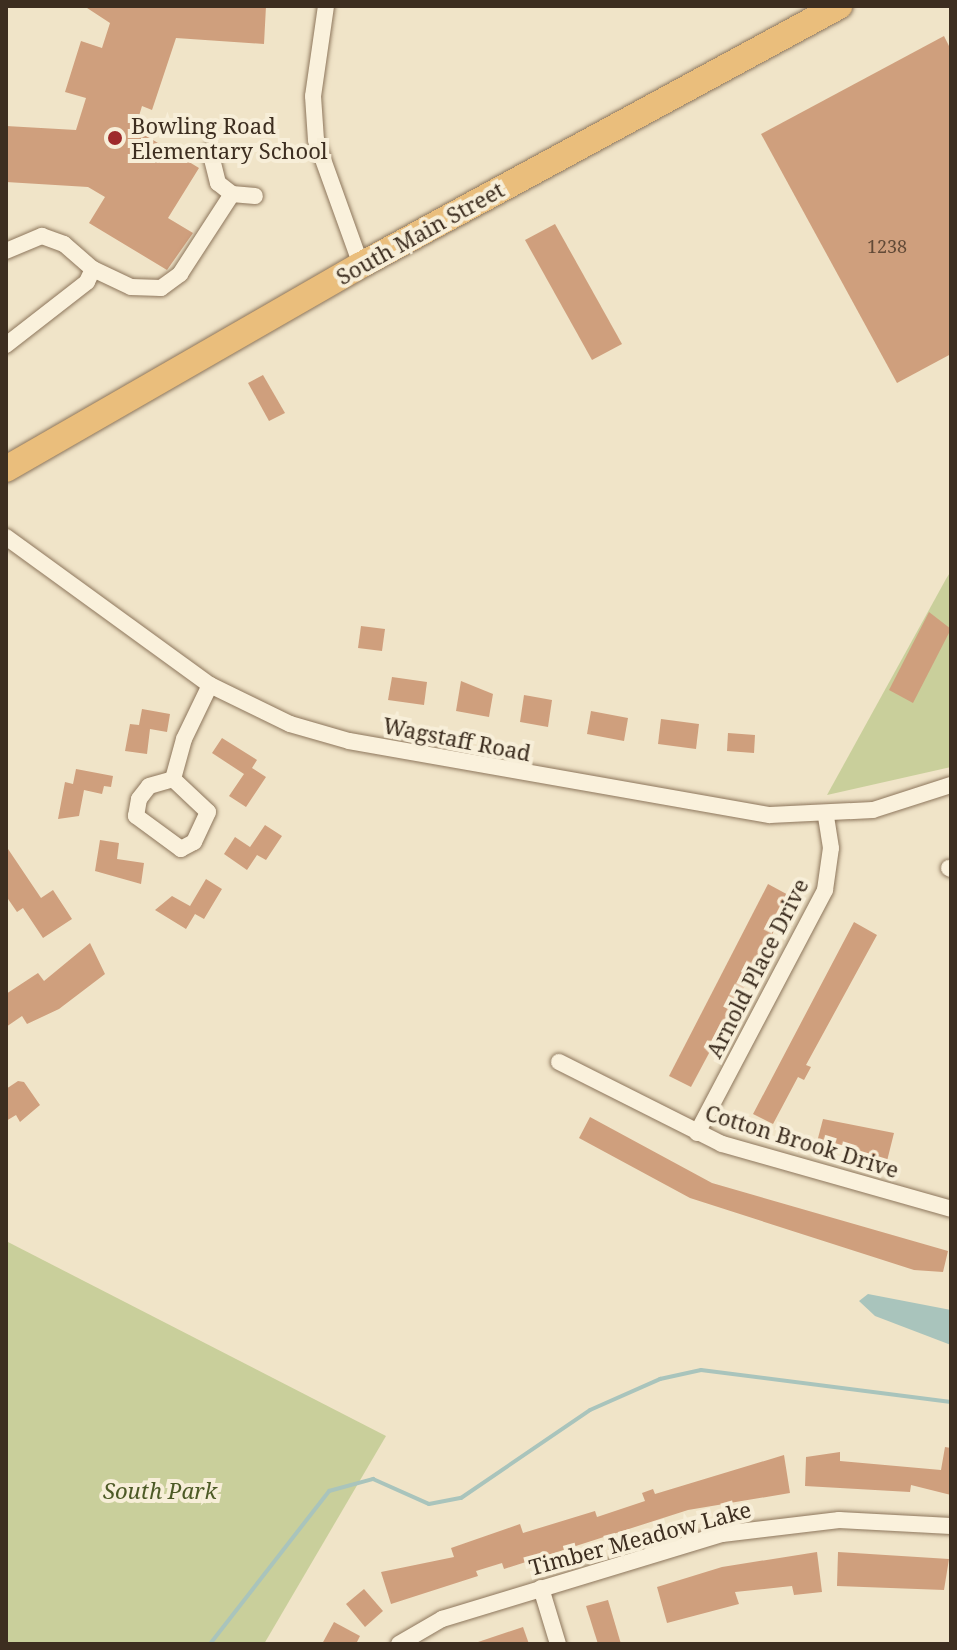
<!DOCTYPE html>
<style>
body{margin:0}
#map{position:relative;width:957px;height:1650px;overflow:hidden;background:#f0e4c8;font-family:"Noto Serif",serif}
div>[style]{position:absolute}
.green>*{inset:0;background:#c9cf9b}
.water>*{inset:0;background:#a9c4bc}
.stream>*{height:4px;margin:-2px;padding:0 2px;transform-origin:2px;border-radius:2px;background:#a9c4bc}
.building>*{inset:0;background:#cf9f7d}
.roads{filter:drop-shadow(0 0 2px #8d765c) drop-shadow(0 0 2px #8d765c)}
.minor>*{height:16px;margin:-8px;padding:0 8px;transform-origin:8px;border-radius:8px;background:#faf1dc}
.trunk>*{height:26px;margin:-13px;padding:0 13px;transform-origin:13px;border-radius:13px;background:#eabe7c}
.dots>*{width:22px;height:22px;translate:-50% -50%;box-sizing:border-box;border:4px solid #f7eed8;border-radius:50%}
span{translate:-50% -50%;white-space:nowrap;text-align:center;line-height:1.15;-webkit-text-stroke:8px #f7eed8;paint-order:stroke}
.number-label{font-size:18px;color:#624a37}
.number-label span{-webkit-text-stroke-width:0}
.poi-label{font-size:22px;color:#3d2e20}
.left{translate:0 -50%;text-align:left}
.street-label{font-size:22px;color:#3d2e20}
.park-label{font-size:22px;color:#4d5a26;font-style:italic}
.frame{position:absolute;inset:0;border:8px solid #3d2e20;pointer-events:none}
</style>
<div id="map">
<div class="green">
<i style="clip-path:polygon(951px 571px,951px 767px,827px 795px,946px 579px)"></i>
<i style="clip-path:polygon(6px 1241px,386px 1436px,264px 1644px,6px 1644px)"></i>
</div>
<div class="water">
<i style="clip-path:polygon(868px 1294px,951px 1310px,951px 1345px,875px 1316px,859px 1301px)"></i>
</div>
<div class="stream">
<i style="left:210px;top:1644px;width:194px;rotate:-52.1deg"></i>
<i style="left:329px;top:1491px;width:46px;rotate:-15.3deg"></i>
<i style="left:373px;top:1479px;width:61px;rotate:24.1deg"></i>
<i style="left:429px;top:1504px;width:33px;rotate:-11deg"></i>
<i style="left:461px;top:1498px;width:156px;rotate:-34.3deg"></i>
<i style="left:590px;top:1410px;width:77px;rotate:-23.9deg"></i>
<i style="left:660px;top:1379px;width:42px;rotate:-12.4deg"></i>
<i style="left:701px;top:1370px;width:252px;rotate:7.3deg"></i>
</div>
<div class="building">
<i style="clip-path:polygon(84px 6px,266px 6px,264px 44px,176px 38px,152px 110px,142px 106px,135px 129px,199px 168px,168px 218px,193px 233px,167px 270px,89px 223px,105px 197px,88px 187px,6px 182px,6px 126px,76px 130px,86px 98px,65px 92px,81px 41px,102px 48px,110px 23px)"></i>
<i style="clip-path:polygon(944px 36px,951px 50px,951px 354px,897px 383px,761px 134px)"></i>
<i style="clip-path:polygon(555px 224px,622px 344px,592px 360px,525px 240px)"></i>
<i style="clip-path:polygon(263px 375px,285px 413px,269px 421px,248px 383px)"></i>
<i style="clip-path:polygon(929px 612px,951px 629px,913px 703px,889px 690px)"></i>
<i style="clip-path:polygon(361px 626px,385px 629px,382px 651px,358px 648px)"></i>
<i style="clip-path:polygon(392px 677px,427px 682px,424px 705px,388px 700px)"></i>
<i style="clip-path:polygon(461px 681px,493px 694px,489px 717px,456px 711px)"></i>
<i style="clip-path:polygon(524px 695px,552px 700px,548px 727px,520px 722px)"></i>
<i style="clip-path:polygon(142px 709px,170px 714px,167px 732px,150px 729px,147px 754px,125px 751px,130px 724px,139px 725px)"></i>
<i style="clip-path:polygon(591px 711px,628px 718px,624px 741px,587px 734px)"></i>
<i style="clip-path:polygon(661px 719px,699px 724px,696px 749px,658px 744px)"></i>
<i style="clip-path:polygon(728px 733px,755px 735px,754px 753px,727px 751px)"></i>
<i style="clip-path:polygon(222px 738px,257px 760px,252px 768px,266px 777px,246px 807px,229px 796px,244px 774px,212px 753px)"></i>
<i style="clip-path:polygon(76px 769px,113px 776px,111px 787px,104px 786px,102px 794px,84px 790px,79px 816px,58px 819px,65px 782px,73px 784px)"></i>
<i style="clip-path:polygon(265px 825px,282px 836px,266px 860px,257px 855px,247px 870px,224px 854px,235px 837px,250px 847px)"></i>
<i style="clip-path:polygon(100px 840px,119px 843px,117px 859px,144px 863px,141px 884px,95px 871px)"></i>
<i style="clip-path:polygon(6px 846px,41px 898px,53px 890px,72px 919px,43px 938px,23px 908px,17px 912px,6px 896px)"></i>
<i style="clip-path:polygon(206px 879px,222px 889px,204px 919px,195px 914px,186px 929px,155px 910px,172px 896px,190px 906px)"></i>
<i style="clip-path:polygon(768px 884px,792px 897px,691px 1087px,669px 1076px)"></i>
<i style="clip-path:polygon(854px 922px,877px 935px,806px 1065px,811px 1067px,804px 1080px,798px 1077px,773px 1124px,753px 1114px)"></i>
<i style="clip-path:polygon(90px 943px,105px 974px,59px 1009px,27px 1024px,22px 1016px,6px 1027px,6px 994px,38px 973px,44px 981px)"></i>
<i style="clip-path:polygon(18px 1081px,24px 1082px,40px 1105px,20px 1122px,16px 1115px,6px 1121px,6px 1089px)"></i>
<i style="clip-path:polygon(590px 1117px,712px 1183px,948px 1251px,943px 1272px,914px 1270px,690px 1198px,579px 1138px)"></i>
<i style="clip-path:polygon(823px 1119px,894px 1133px,887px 1161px,817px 1142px)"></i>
<i style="clip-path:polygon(945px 1447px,951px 1448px,951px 1495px,911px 1485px,910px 1492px,805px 1486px,806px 1457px,840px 1452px,840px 1461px,941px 1470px)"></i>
<i style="clip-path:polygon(784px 1455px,790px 1493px,688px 1510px,504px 1569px,502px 1563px,476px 1571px,478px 1576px,391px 1604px,381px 1572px,454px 1557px,451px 1548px,520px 1524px,523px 1533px,595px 1511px,597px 1517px,645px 1501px,642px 1493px,653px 1489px,655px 1494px)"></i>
<i style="clip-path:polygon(817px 1552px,822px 1592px,794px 1595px,792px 1586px,735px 1592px,739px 1604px,667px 1623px,657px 1587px,722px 1567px)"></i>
<i style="clip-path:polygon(838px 1552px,949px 1559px,944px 1590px,837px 1586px)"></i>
<i style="clip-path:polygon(364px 1589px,383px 1611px,365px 1627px,346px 1604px)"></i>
<i style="clip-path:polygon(608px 1600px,621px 1644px,598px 1644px,586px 1606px)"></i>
<i style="clip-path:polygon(334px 1622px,360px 1636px,356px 1644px,322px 1644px)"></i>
<i style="clip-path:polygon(523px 1627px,529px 1644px,478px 1644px,478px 1642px)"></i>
</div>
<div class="roads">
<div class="minor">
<i style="left:326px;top:6px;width:91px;rotate:98.2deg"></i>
<i style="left:313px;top:96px;width:44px;rotate:86.1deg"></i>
<i style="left:316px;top:140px;width:133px;rotate:70.2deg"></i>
<i style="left:210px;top:151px;width:33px;rotate:76deg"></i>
<i style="left:218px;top:183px;width:18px;rotate:38deg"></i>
<i style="left:6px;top:251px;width:39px;rotate:-23deg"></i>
<i style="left:42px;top:236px;width:23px;rotate:20deg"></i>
<i style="left:64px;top:244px;width:38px;rotate:41deg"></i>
<i style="left:93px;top:269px;width:14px;rotate:115deg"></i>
<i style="left:87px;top:282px;width:103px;rotate:142.1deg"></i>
<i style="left:93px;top:269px;width:42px;rotate:25.3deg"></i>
<i style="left:131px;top:287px;width:30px;rotate:2deg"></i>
<i style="left:161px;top:288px;width:24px;rotate:-36deg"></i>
<i style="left:180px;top:274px;width:95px;rotate:-57deg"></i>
<i style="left:232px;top:194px;width:23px;rotate:5deg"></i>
<i style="left:6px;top:537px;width:252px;rotate:36deg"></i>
<i style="left:210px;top:685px;width:89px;rotate:26deg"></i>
<i style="left:290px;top:724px;width:61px;rotate:16.1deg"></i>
<i style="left:349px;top:741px;width:427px;rotate:10deg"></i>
<i style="left:770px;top:815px;width:103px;rotate:-2.8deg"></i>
<i style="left:873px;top:810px;width:82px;rotate:-17.8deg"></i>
<i style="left:173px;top:779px;width:48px;rotate:43.3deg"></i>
<i style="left:208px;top:812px;width:33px;rotate:115deg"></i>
<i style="left:194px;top:842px;width:15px;rotate:152deg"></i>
<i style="left:181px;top:849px;width:56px;rotate:-143.7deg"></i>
<i style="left:136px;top:816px;width:17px;rotate:-80deg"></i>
<i style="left:139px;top:799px;width:16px;rotate:-52deg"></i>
<i style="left:149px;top:786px;width:25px;rotate:-16deg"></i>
<i style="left:173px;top:779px;width:41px;rotate:-74.6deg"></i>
<i style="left:184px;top:739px;width:60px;rotate:-64.3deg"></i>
<i style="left:949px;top:868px;width:2px;rotate:27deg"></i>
<i style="left:559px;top:1062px;width:182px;rotate:26.7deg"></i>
<i style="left:722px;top:1144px;width:238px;rotate:15.8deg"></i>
<i style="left:697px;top:1133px;width:275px;rotate:-62.2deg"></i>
<i style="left:825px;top:890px;width:42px;rotate:-81.9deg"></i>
<i style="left:831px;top:848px;width:33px;rotate:-99deg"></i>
<i style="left:541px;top:1588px;width:59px;rotate:73.1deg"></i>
<i style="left:399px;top:1644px;width:50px;rotate:-30.2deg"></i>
<i style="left:442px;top:1619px;width:293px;rotate:-16.9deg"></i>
<i style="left:722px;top:1534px;width:118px;rotate:-6.8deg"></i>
<i style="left:839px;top:1520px;width:112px;rotate:3.1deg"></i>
</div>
<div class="trunk">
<i style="left:6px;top:469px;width:409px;rotate:-29.9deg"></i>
<i style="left:361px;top:265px;width:544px;rotate:-28.45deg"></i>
</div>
</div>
<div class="dots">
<i style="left:115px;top:138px;background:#9e2a2b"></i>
</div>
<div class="number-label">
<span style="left:887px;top:246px">1238</span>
</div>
<div class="poi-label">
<span class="left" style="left:131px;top:138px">Bowling Road<br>Elementary School</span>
</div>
<div class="street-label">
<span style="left:420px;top:233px;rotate:-29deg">South Main Street</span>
<span style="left:457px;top:739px;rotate:11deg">Wagstaff Road</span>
<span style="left:757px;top:968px;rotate:-63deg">Arnold Place Drive</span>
<span style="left:802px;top:1141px;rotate:17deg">Cotton Brook Drive</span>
<span style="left:640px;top:1538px;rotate:-15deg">Timber Meadow Lake</span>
</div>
<div class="park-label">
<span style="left:160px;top:1491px">South Park</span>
</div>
<div class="frame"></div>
</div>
